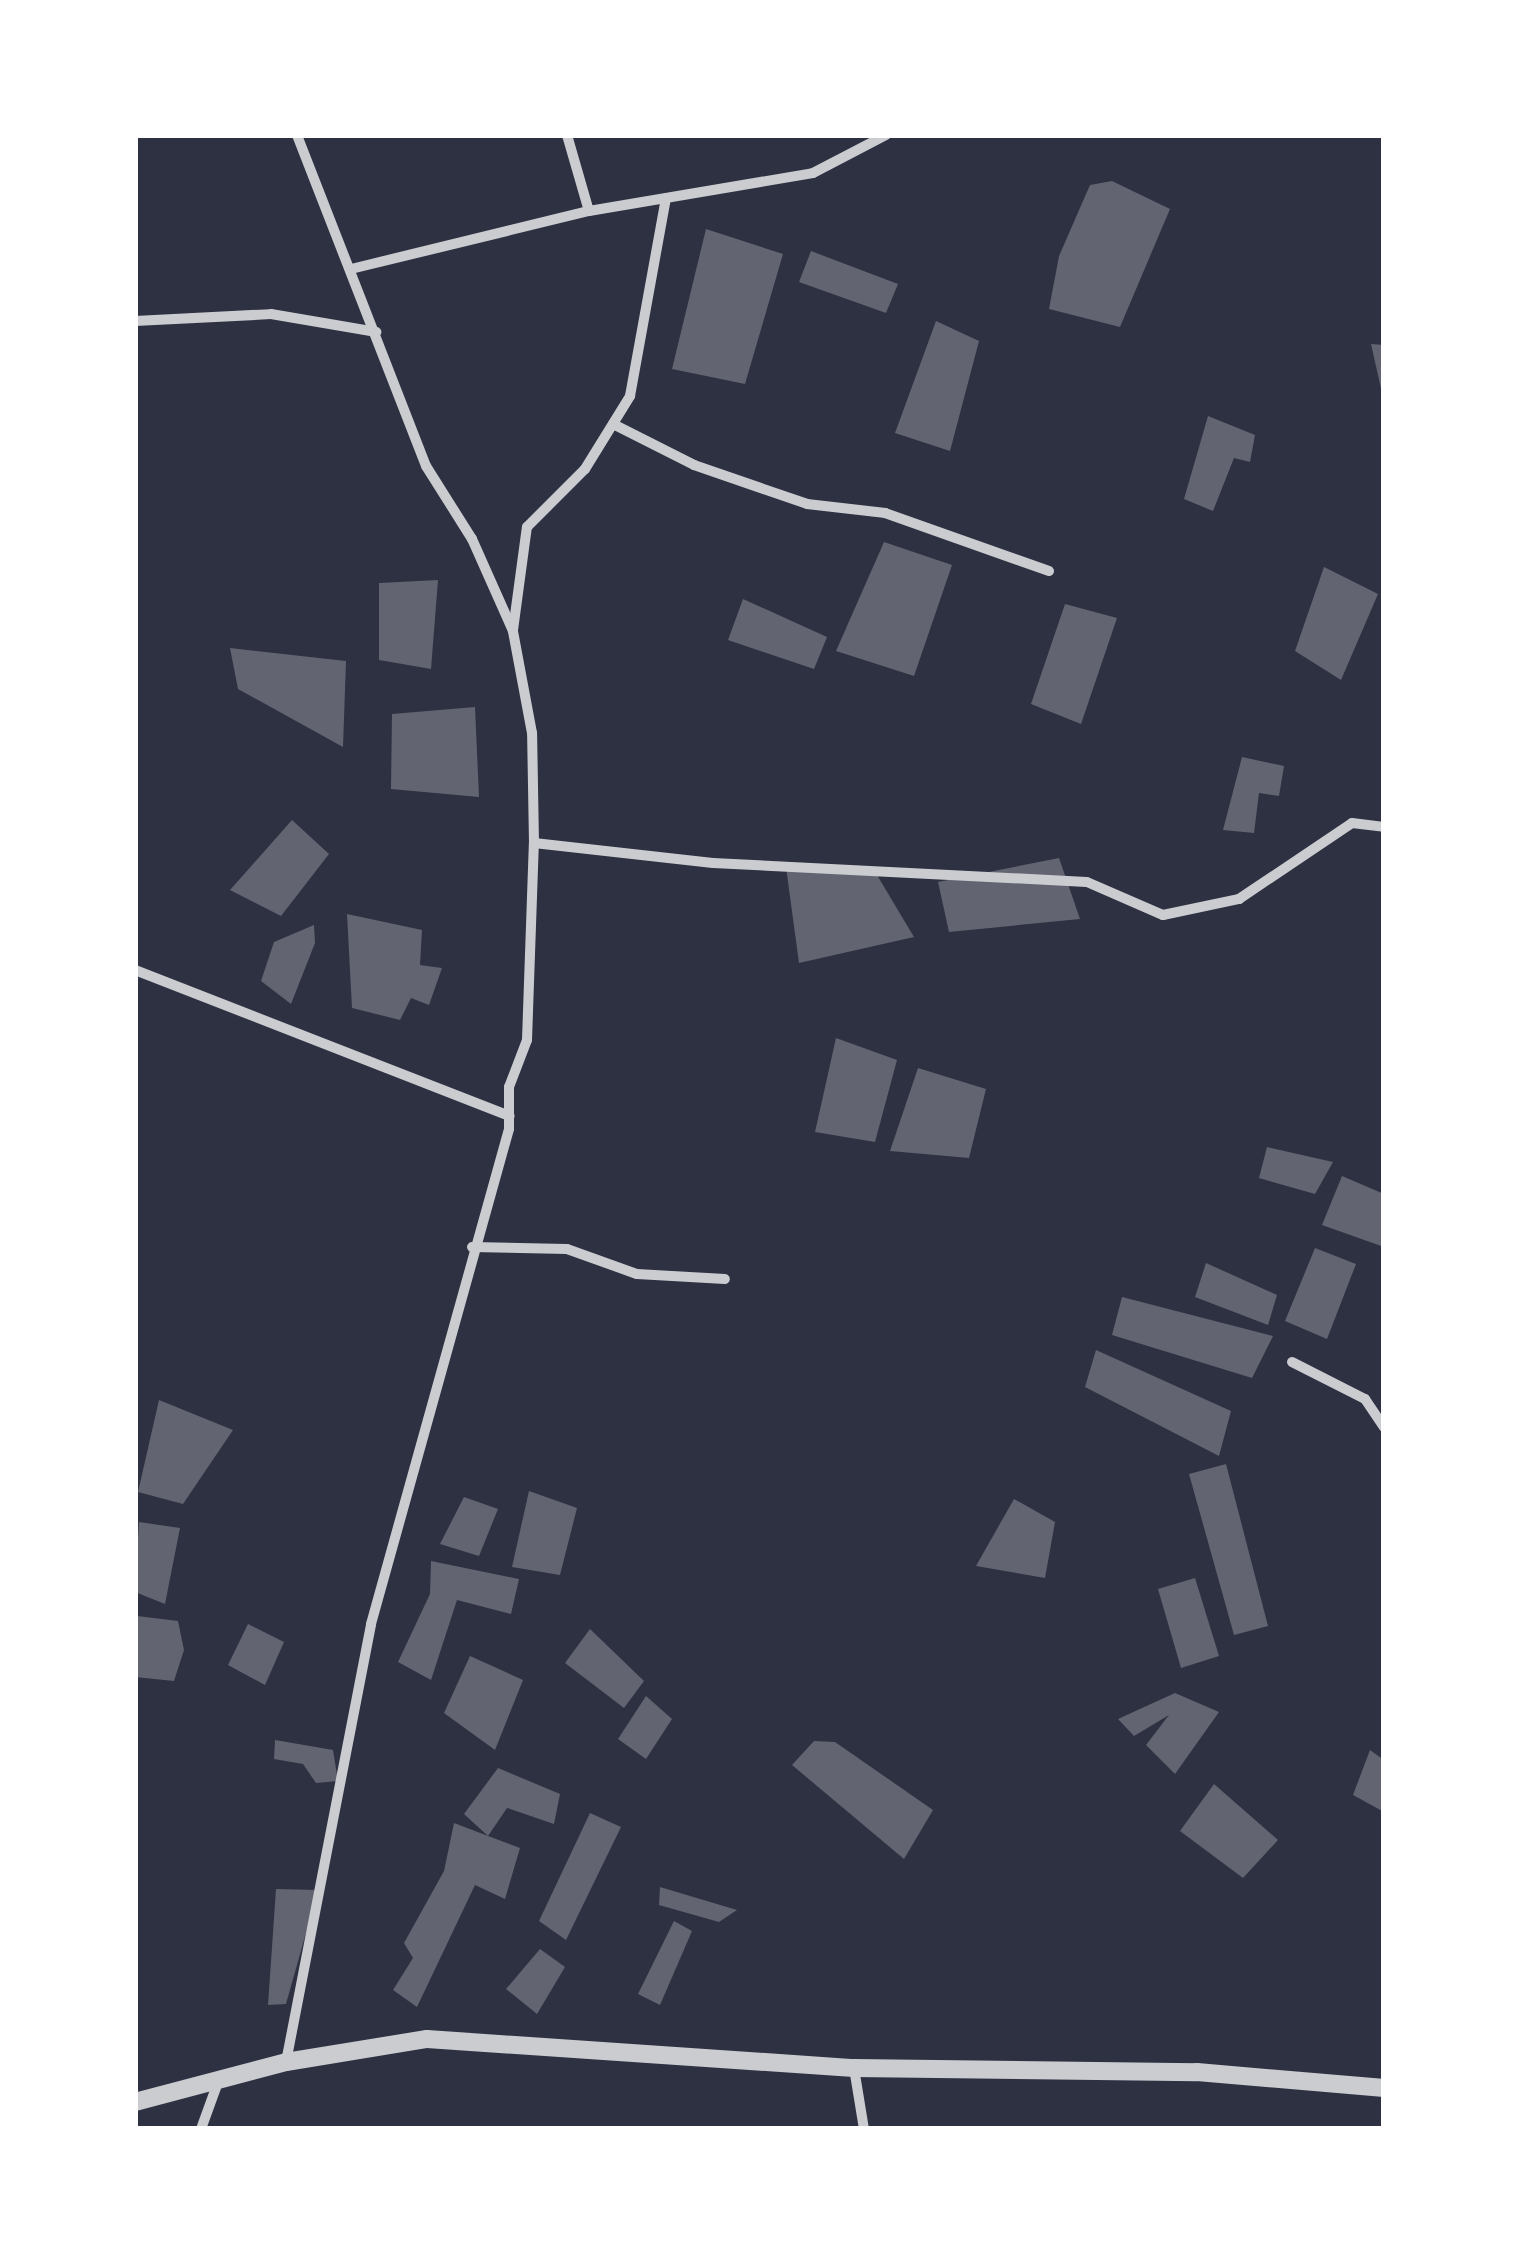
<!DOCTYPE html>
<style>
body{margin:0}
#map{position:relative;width:1519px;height:2264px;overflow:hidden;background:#2d3142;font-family:Karla,sans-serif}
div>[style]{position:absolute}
.building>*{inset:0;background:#626471}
.minor>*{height:10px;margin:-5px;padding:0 5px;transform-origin:5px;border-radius:5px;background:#caccd0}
.tertiary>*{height:18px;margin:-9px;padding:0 9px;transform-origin:9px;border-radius:9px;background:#caccd0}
span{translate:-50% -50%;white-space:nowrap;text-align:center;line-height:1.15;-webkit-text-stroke:8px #fff;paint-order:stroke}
.frame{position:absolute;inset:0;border:138px solid #fff;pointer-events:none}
</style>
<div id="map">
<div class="building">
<i style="clip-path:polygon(1112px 181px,1170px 209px,1120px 327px,1049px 309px,1059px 256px,1090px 185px)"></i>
<i style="clip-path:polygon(706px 229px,783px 254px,745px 384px,672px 369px)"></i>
<i style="clip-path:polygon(811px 251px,898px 284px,886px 313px,799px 282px)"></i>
<i style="clip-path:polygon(936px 321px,979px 341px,950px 451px,895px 433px)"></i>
<i style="clip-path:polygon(1371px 344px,1384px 345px,1384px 393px,1382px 393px)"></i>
<i style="clip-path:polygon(1208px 416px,1255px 435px,1250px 462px,1234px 458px,1213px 511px,1184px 499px)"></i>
<i style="clip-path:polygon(884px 542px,952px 565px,914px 676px,836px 651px)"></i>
<i style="clip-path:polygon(1324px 567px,1378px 594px,1341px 680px,1295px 651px)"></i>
<i style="clip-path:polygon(438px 580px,431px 669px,379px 660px,379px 583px)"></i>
<i style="clip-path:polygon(743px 599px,827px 637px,814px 669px,728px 640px)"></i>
<i style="clip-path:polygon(1065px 604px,1117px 618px,1081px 724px,1031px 704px)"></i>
<i style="clip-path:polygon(230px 648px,346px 661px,343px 747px,238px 689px)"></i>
<i style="clip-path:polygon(475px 707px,479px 797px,391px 789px,392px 714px)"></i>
<i style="clip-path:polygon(1242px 757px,1284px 766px,1279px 796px,1259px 793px,1254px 833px,1223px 830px)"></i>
<i style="clip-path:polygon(292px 820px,329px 854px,281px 916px,230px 890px)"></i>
<i style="clip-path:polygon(1059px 858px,1080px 919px,949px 932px,938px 882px)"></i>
<i style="clip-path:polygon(786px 867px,874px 870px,914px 937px,799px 963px)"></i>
<i style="clip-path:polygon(347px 914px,422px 930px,420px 965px,442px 968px,429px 1005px,411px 998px,400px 1020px,352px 1008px)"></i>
<i style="clip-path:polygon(314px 925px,315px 943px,291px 1004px,261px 981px,274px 942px)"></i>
<i style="clip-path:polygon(836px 1038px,897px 1060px,875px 1142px,815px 1132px)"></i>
<i style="clip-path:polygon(918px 1068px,986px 1089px,969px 1158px,890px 1151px)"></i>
<i style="clip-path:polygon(1267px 1147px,1333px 1162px,1315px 1194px,1259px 1178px)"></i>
<i style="clip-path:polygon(1342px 1176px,1384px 1194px,1384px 1247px,1322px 1225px)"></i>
<i style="clip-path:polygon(1315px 1248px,1356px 1264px,1327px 1339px,1285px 1321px)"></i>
<i style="clip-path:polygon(1206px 1263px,1277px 1295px,1268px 1325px,1195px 1297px)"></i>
<i style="clip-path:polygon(1122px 1297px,1273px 1336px,1252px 1378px,1112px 1335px)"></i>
<i style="clip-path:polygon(1096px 1350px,1231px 1411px,1219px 1456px,1085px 1387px)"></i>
<i style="clip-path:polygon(159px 1400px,233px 1430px,183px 1504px,138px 1492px)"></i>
<i style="clip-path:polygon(1226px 1464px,1268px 1626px,1234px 1635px,1189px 1474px)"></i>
<i style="clip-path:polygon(529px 1491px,577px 1508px,560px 1575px,512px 1567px)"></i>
<i style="clip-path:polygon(464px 1497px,498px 1509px,479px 1556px,440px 1544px)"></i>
<i style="clip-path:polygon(1014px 1499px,1055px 1522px,1045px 1578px,976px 1566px)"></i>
<i style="clip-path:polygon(139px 1522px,180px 1528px,165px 1604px,135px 1592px)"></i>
<i style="clip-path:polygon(431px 1561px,519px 1579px,511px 1614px,457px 1600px,431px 1680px,398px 1662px,430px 1594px)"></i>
<i style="clip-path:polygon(1195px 1578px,1219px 1656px,1181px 1668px,1158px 1589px)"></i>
<i style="clip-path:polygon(137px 1616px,178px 1621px,184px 1650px,174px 1681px,135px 1677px)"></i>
<i style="clip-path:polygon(248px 1624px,284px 1642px,265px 1685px,228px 1665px)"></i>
<i style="clip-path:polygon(590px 1629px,644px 1681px,624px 1708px,565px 1663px)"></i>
<i style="clip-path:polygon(470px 1656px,523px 1680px,495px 1750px,444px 1713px)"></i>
<i style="clip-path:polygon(1175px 1693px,1219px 1712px,1175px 1774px,1146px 1745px,1169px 1715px,1134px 1736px,1118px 1719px)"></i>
<i style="clip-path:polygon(646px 1696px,672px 1719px,646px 1759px,618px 1739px)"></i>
<i style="clip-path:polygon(275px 1740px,333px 1750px,338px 1781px,316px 1783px,303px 1764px,274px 1759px)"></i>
<i style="clip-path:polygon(814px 1741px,835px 1742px,933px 1810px,904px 1859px,792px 1765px)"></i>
<i style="clip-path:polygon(1370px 1750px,1384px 1760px,1384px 1812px,1353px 1795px)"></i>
<i style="clip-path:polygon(498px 1768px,560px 1794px,554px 1824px,507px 1808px,488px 1836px,520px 1848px,505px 1899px,475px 1885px,417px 2007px,393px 1990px,413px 1958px,404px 1943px,444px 1871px,454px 1823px,488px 1836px,464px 1814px)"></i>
<i style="clip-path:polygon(1214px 1784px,1278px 1840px,1243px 1878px,1180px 1831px)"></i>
<i style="clip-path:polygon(590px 1813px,621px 1827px,566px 1940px,539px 1921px)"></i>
<i style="clip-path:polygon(660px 1887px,737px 1910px,719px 1922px,659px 1905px)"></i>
<i style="clip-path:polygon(276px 1889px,318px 1890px,286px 2004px,268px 2005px)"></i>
<i style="clip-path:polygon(674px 1921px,692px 1931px,660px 2005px,638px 1994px)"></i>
<i style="clip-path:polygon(540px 1949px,565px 1967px,537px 2014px,506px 1989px)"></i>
</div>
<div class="minor">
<i style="left:567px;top:135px;width:79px;rotate:73.9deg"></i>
<i style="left:351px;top:269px;width:245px;rotate:-13.7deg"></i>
<i style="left:589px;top:211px;width:227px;rotate:-9.6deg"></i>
<i style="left:813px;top:173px;width:82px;rotate:-27.5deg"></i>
<i style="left:135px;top:321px;width:136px;rotate:-2.9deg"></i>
<i style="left:271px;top:314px;width:107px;rotate:9.7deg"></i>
<i style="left:613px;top:424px;width:91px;rotate:26.8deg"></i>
<i style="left:694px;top:465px;width:120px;rotate:19deg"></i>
<i style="left:807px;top:504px;width:79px;rotate:6.6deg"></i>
<i style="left:885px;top:513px;width:174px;rotate:19.5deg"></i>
<i style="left:513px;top:630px;width:104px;rotate:-82.3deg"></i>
<i style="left:527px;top:527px;width:82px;rotate:-45deg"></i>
<i style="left:585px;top:469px;width:86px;rotate:-58.3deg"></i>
<i style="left:630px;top:396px;width:201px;rotate:-79.7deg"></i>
<i style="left:534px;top:843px;width:180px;rotate:6.4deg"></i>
<i style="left:713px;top:863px;width:374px;rotate:2.9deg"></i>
<i style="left:1087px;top:882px;width:83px;rotate:23.5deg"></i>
<i style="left:1163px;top:915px;width:78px;rotate:-11.9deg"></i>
<i style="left:1239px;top:899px;width:136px;rotate:-33.9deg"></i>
<i style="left:1352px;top:823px;width:32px;rotate:7deg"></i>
<i style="left:135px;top:970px;width:402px;rotate:21.3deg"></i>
<i style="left:472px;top:1247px;width:95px;rotate:1.2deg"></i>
<i style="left:567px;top:1249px;width:74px;rotate:19.7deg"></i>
<i style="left:637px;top:1274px;width:88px;rotate:3.3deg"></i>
<i style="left:1292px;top:1362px;width:82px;rotate:26.9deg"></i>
<i style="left:1365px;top:1399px;width:34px;rotate:56deg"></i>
<i style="left:286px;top:2062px;width:446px;rotate:-79deg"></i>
<i style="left:371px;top:1624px;width:514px;rotate:-74.42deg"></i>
<i style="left:509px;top:1129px;width:42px;rotate:-90deg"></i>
<i style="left:509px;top:1087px;width:50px;rotate:-69deg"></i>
<i style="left:527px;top:1040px;width:197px;rotate:-88deg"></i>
<i style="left:534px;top:843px;width:110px;rotate:-91deg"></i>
<i style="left:532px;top:733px;width:104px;rotate:-100.6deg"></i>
<i style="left:513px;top:631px;width:101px;rotate:-114deg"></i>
<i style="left:472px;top:539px;width:86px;rotate:-122.2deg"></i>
<i style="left:426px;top:466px;width:355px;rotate:-111.3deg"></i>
<i style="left:854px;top:2068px;width:62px;rotate:80.7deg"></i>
<i style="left:201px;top:2129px;width:47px;rotate:-70deg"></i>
</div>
<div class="tertiary">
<i style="left:135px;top:2102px;width:156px;rotate:-14.8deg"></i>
<i style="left:286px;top:2062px;width:143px;rotate:-9.3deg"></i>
<i style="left:427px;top:2039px;width:428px;rotate:3.9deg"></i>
<i style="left:854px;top:2068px;width:343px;rotate:0.7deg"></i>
<i style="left:1197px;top:2072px;width:188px;rotate:4.9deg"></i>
</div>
<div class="frame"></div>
</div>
